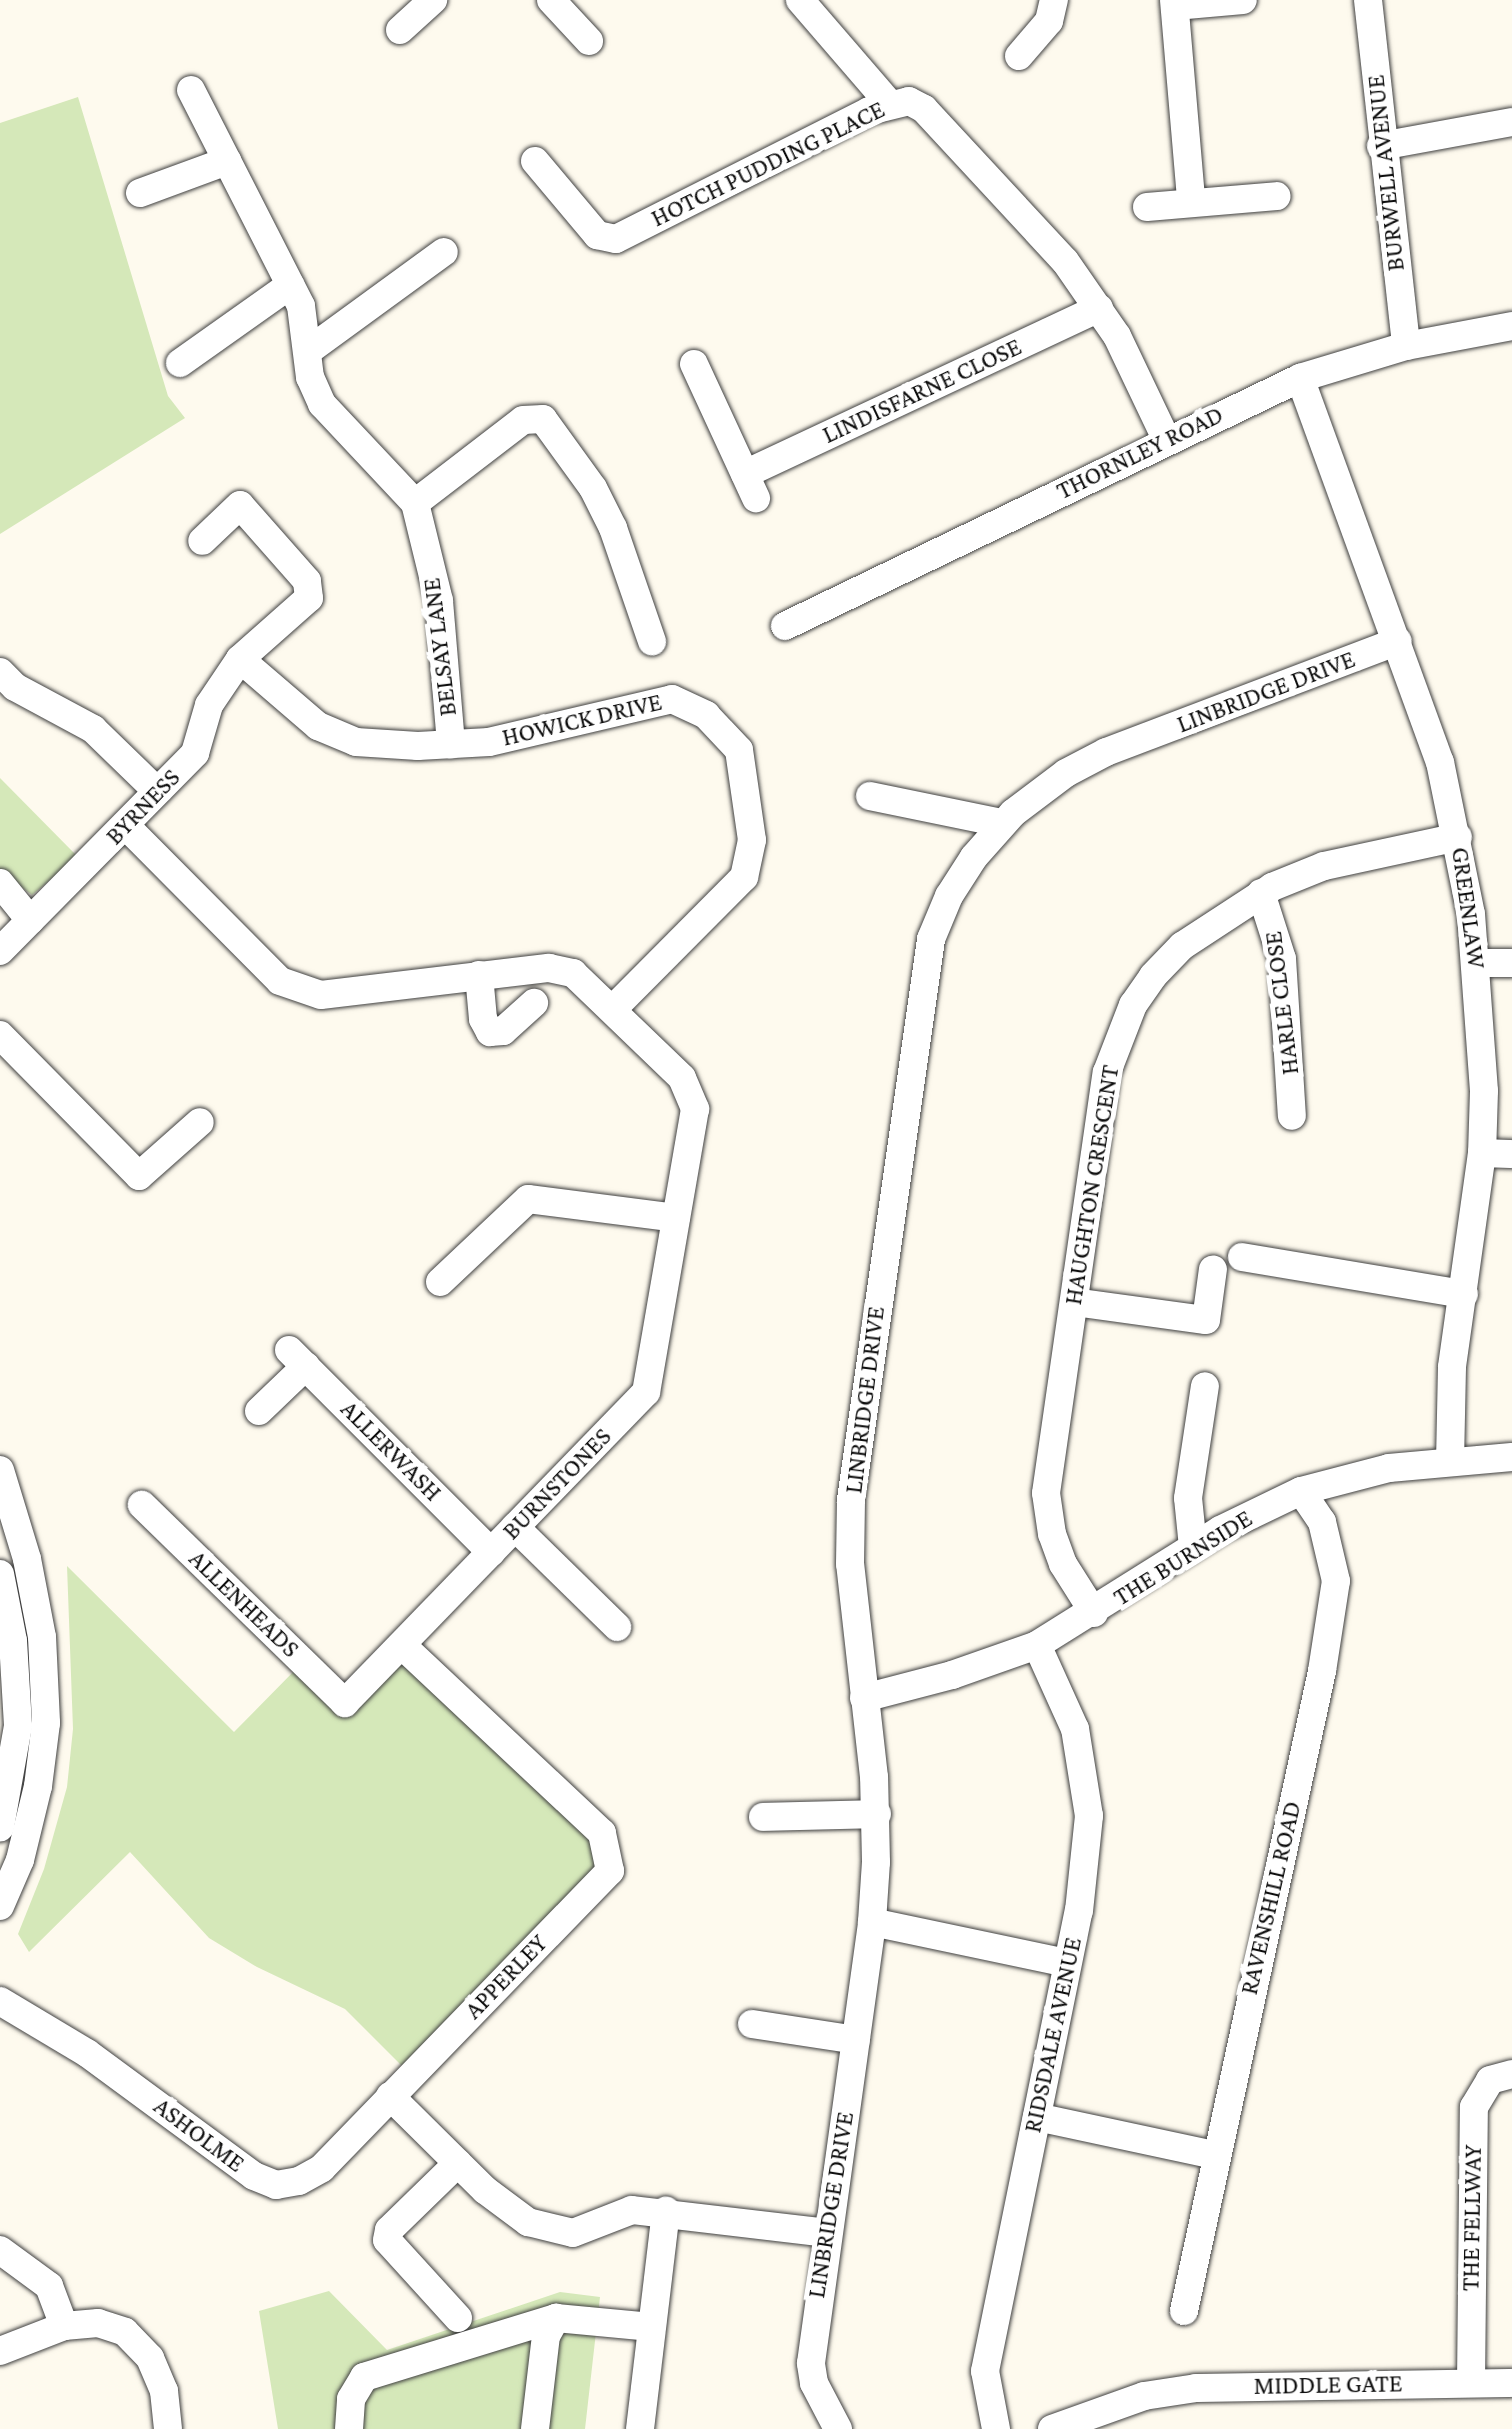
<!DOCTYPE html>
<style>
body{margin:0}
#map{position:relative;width:1512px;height:2429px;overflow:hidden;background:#fefaee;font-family:"Crimson Pro",serif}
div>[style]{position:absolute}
.green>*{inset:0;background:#d5e8b9}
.roads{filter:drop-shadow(0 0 2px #404040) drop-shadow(0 0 2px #404040)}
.minor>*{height:28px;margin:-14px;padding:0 14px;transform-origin:14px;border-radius:14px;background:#fff}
span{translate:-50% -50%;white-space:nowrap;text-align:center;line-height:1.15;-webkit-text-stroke:10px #fff;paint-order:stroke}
.street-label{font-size:25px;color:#0d0d0d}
</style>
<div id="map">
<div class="green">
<i style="clip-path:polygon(78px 97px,168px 396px,185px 418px,0 534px,0 123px)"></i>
<i style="clip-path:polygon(0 778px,78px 857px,32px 895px,0 871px)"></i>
<i style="clip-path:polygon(67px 1566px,234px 1732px,298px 1667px,345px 1714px,401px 1663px,593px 1836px,599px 1868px,403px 2067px,345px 2009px,257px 1967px,209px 1938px,130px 1852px,29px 1952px,18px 1934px,44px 1869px,67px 1787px,73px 1729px)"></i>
<i style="clip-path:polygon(329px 2291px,387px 2350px,560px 2292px,600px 2297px,585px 2429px,278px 2429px,259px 2311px)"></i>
</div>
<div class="roads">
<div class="minor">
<i style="left:551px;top:0;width:56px;rotate:47.2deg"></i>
<i style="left:800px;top:0;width:136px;rotate:49.2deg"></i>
<i style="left:1174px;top:0;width:201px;rotate:85.1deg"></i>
<i style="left:1368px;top:0;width:348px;rotate:83.7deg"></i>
<i style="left:1175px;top:6px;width:68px;rotate:-5deg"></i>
<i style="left:400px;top:30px;width:45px;rotate:-42.3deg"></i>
<i style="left:1019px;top:56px;width:46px;rotate:-49.4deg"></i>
<i style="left:1049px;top:21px;width:22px;rotate:-77deg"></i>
<i style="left:191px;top:90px;width:242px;rotate:63deg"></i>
<i style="left:301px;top:306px;width:72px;rotate:82.8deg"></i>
<i style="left:310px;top:377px;width:30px;rotate:66deg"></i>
<i style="left:322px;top:404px;width:136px;rotate:46.8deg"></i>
<i style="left:415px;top:503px;width:101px;rotate:76.2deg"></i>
<i style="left:439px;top:601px;width:144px;rotate:85.2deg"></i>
<i style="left:1381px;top:146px;width:133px;rotate:-10.4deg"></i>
<i style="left:535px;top:161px;width:97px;rotate:50deg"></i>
<i style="left:597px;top:235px;width:19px;rotate:12deg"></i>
<i style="left:616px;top:239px;width:284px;rotate:-26.8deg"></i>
<i style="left:869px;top:111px;width:41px;rotate:-14deg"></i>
<i style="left:909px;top:101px;width:17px;rotate:28deg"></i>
<i style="left:924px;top:109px;width:207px;rotate:47.2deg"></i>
<i style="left:1065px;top:261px;width:91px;rotate:55.3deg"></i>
<i style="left:1117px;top:336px;width:116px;rotate:64.5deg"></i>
<i style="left:140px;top:193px;width:93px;rotate:-20.2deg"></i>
<i style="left:1147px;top:207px;width:130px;rotate:-4.8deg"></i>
<i style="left:308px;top:351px;width:168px;rotate:-36.1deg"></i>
<i style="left:180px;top:363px;width:135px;rotate:-35.3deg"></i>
<i style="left:694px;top:364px;width:148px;rotate:65.2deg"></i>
<i style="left:1300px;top:378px;width:409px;rotate:70deg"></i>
<i style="left:1440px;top:762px;width:155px;rotate:78.5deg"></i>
<i style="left:1471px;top:914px;width:177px;rotate:85.8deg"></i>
<i style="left:1484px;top:1091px;width:62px;rotate:91.8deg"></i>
<i style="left:1482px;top:1153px;width:216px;rotate:98deg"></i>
<i style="left:1452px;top:1367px;width:95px;rotate:91.2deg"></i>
<i style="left:745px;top:474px;width:391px;rotate:-25.1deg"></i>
<i style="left:415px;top:503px;width:136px;rotate:-37.5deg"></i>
<i style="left:523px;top:420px;width:20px;rotate:-3deg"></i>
<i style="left:543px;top:419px;width:85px;rotate:54.1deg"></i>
<i style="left:593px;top:488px;width:45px;rotate:63.4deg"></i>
<i style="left:613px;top:528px;width:120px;rotate:71deg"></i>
<i style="left:785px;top:626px;width:572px;rotate:-25.71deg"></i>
<i style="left:1300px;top:378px;width:111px;rotate:-16.8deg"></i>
<i style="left:1406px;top:346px;width:108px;rotate:-10.7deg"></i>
<i style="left:240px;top:659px;width:103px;rotate:40.7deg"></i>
<i style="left:318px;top:726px;width:41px;rotate:22.8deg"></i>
<i style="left:356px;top:742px;width:62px;rotate:3.7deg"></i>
<i style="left:418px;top:746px;width:71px;rotate:-3.2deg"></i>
<i style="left:489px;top:742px;width:188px;rotate:-13.2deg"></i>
<i style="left:672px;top:699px;width:38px;rotate:25deg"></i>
<i style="left:706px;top:715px;width:48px;rotate:46.7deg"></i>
<i style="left:739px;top:750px;width:91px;rotate:81.8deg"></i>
<i style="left:752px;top:840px;width:38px;rotate:102deg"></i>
<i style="left:744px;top:877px;width:186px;rotate:134.8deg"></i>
<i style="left:0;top:672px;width:21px;rotate:45deg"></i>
<i style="left:15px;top:687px;width:89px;rotate:28.3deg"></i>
<i style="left:93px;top:729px;width:89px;rotate:44.1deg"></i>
<i style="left:870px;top:796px;width:135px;rotate:11.6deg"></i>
<i style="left:126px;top:826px;width:218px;rotate:45.2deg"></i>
<i style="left:280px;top:981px;width:43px;rotate:18.9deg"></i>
<i style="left:321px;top:995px;width:230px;rotate:-6.8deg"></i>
<i style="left:549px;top:968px;width:25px;rotate:12deg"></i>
<i style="left:573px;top:973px;width:151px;rotate:43.9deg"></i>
<i style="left:682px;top:1078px;width:34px;rotate:67deg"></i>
<i style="left:695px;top:1109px;width:287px;rotate:99.8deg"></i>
<i style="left:646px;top:1392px;width:433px;rotate:134.1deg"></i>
<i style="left:345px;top:1703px;width:284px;rotate:-135.7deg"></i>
<i style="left:0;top:883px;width:48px;rotate:51deg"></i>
<i style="left:1261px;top:893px;width:69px;rotate:72.3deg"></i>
<i style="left:1282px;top:959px;width:157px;rotate:86.4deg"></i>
<i style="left:0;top:951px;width:278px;rotate:-45.4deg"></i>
<i style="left:195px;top:753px;width:50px;rotate:-73.7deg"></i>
<i style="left:209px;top:705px;width:55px;rotate:-56deg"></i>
<i style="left:240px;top:659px;width:92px;rotate:-41.5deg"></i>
<i style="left:309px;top:598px;width:17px;rotate:-97deg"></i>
<i style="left:307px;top:581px;width:101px;rotate:-131.4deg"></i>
<i style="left:240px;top:505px;width:52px;rotate:136.5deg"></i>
<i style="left:1477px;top:963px;width:35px"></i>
<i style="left:479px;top:975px;width:44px;rotate:84.8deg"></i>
<i style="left:483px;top:1019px;width:15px;rotate:62deg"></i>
<i style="left:490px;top:1032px;width:13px;rotate:-4deg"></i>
<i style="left:503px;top:1031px;width:42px;rotate:-42.1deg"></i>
<i style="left:0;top:1035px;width:198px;rotate:45.4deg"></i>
<i style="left:139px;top:1176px;width:81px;rotate:-41.5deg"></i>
<i style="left:1482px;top:1153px;width:30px;rotate:2deg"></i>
<i style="left:1242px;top:1257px;width:225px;rotate:9.5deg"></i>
<i style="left:440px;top:1282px;width:121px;rotate:-43.3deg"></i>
<i style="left:528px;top:1199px;width:149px;rotate:7.3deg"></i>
<i style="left:1074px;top:1302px;width:133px;rotate:7.8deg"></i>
<i style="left:1206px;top:1320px;width:51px;rotate:-82.2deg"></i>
<i style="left:289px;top:1350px;width:286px;rotate:45deg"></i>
<i style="left:259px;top:1411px;width:65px;rotate:-43.8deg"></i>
<i style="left:0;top:1470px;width:93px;rotate:73.1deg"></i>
<i style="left:27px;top:1559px;width:79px;rotate:79.1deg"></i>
<i style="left:42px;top:1637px;width:86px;rotate:87.3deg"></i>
<i style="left:46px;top:1723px;width:64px;rotate:97.2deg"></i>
<i style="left:38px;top:1786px;width:76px;rotate:103.7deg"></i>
<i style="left:20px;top:1860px;width:50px;rotate:113.5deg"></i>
<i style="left:515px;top:1527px;width:143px;rotate:44.4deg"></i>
<i style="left:1193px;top:1547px;width:49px;rotate:-95.8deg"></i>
<i style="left:1188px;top:1498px;width:113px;rotate:-81.4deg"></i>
<i style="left:0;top:1574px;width:68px;rotate:79deg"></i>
<i style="left:13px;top:1641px;width:85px;rotate:86.6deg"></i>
<i style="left:18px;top:1726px;width:103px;rotate:100.1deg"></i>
<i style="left:1094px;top:1613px;width:58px;rotate:-122.3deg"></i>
<i style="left:1063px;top:1564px;width:32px;rotate:-110deg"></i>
<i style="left:1052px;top:1534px;width:41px;rotate:-98.3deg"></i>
<i style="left:1046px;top:1493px;width:425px;rotate:-81.8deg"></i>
<i style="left:1107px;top:1072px;width:72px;rotate:-68.8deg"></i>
<i style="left:1133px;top:1005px;width:35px;rotate:-55deg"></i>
<i style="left:1153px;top:976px;width:42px;rotate:-46deg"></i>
<i style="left:1182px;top:946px;width:108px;rotate:-33.2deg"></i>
<i style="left:1272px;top:887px;width:56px;rotate:-22deg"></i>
<i style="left:1324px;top:866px;width:137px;rotate:-12.2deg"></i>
<i style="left:864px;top:1698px;width:91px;rotate:-14.6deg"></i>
<i style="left:952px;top:1675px;width:90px;rotate:-19.4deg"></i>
<i style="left:1037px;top:1645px;width:216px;rotate:-32.1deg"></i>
<i style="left:1220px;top:1530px;width:90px;rotate:-25.7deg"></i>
<i style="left:1301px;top:1491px;width:91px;rotate:-14.6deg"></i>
<i style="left:1389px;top:1468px;width:123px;rotate:-5.1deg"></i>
<i style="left:763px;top:1817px;width:114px;rotate:-1.5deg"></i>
<i style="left:872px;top:1922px;width:199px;rotate:11.9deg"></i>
<i style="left:0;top:2001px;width:101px;rotate:30.9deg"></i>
<i style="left:87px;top:2053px;width:207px;rotate:36.4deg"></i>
<i style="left:254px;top:2176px;width:24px;rotate:22deg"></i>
<i style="left:276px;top:2185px;width:23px;rotate:-10deg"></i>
<i style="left:299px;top:2181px;width:26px;rotate:-29deg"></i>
<i style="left:322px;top:2168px;width:414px;rotate:-45.9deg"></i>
<i style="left:610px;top:1871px;width:39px;rotate:-102deg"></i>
<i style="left:602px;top:1833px;width:274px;rotate:-136.8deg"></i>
<i style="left:752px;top:2024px;width:105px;rotate:8.7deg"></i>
<i style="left:390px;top:2096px;width:134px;rotate:44.7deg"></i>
<i style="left:485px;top:2190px;width:54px;rotate:36.7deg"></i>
<i style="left:528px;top:2222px;width:46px;rotate:13.7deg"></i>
<i style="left:573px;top:2233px;width:63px;rotate:-21.3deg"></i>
<i style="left:632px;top:2210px;width:196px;rotate:6.7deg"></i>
<i style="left:1037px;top:2117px;width:181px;rotate:12.1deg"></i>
<i style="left:0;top:2250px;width:61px;rotate:36.3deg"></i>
<i style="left:49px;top:2286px;width:43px;rotate:69.4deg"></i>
<i style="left:1184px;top:2311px;width:655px;rotate:-77.83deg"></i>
<i style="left:1322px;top:1671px;width:91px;rotate:-81.2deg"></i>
<i style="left:1336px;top:1581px;width:61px;rotate:-103.3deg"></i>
<i style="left:1322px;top:1522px;width:37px;rotate:-124deg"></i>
<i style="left:458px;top:2318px;width:105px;rotate:-132.3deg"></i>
<i style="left:387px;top:2240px;width:10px;rotate:-79deg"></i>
<i style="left:389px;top:2230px;width:96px;rotate:-44.2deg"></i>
<i style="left:0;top:2351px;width:69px;rotate:-21.3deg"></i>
<i style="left:64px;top:2326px;width:34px;rotate:-5deg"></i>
<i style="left:98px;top:2323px;width:28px;rotate:18deg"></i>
<i style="left:125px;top:2332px;width:36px;rotate:46deg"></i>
<i style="left:150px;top:2358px;width:36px;rotate:67deg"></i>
<i style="left:164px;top:2391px;width:38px;rotate:84deg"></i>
<i style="left:1471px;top:2383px;width:276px;rotate:-89.4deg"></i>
<i style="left:1474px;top:2107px;width:31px;rotate:-59deg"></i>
<i style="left:1490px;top:2080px;width:23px;rotate:-15deg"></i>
<i style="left:349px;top:2429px;width:30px;rotate:-86deg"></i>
<i style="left:351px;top:2399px;width:26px;rotate:-59deg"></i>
<i style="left:364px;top:2377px;width:201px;rotate:-17.1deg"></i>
<i style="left:556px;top:2318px;width:96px;rotate:5.4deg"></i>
<i style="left:535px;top:2429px;width:94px;rotate:-83.3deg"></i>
<i style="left:546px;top:2336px;width:21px;rotate:-61deg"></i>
<i style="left:640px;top:2429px;width:220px;rotate:-83.2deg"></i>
<i style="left:838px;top:2429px;width:52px;rotate:-117.6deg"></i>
<i style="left:814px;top:2383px;width:20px;rotate:-99deg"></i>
<i style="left:811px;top:2363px;width:445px;rotate:-82.1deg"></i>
<i style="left:872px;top:1922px;width:60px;rotate:-86.2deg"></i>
<i style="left:876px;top:1862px;width:85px;rotate:-91.3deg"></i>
<i style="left:874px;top:1777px;width:214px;rotate:-96.4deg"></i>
<i style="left:850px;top:1564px;width:64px;rotate:-89.1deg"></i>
<i style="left:851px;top:1500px;width:567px;rotate:-81.88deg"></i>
<i style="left:931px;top:939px;width:47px;rotate:-67.3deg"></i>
<i style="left:949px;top:896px;width:46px;rotate:-57.3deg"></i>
<i style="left:974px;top:857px;width:59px;rotate:-48.4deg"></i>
<i style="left:1013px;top:813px;width:66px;rotate:-37deg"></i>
<i style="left:1066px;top:773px;width:45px;rotate:-27.7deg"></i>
<i style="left:1106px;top:752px;width:312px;rotate:-20.8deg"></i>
<i style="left:996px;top:2429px;width:59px;rotate:-100.7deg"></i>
<i style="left:985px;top:2371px;width:470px;rotate:-78.5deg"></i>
<i style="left:1079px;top:1911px;width:96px;rotate:-84deg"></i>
<i style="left:1089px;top:1816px;width:88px;rotate:-99.1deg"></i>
<i style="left:1075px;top:1729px;width:92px;rotate:-114.3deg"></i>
<i style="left:1052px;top:2429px;width:98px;rotate:-19.7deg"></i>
<i style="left:1144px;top:2396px;width:53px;rotate:-8.7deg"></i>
<i style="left:1196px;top:2388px;width:316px;rotate:-0.9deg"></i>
</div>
</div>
<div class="street-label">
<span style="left:768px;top:164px;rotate:-26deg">HOTCH PUDDING PLACE</span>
<span style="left:1386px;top:173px;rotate:-96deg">BURWELL AVENUE</span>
<span style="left:922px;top:391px;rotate:-25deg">LINDISFARNE CLOSE</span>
<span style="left:1140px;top:453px;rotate:-26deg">THORNLEY ROAD</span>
<span style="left:440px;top:647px;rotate:-97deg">BELSAY LANE</span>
<span style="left:1266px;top:692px;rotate:-21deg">LINBRIDGE DRIVE</span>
<span style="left:582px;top:720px;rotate:-13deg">HOWICK DRIVE</span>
<span style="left:143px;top:807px;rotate:-46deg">BYRNESS</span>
<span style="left:1468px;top:908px;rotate:82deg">GREENLAW</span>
<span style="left:1282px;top:1003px;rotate:-97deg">HARLE CLOSE</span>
<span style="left:1092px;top:1185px;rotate:-81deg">HAUGHTON CRESCENT</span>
<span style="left:865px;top:1400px;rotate:-83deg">LINBRIDGE DRIVE</span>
<span style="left:391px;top:1451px;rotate:45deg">ALLERWASH</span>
<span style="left:557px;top:1484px;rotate:-46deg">BURNSTONES</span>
<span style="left:1183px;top:1558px;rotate:-32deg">THE BURNSIDE</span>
<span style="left:244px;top:1604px;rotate:44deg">ALLENHEADS</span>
<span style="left:1271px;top:1898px;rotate:-77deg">RAVENSHILL ROAD</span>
<span style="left:506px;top:1977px;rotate:-46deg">APPERLEY</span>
<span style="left:1053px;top:2035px;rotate:-78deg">RIDSDALE AVENUE</span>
<span style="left:199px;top:2135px;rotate:37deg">ASHOLME</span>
<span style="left:831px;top:2205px;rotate:-81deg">LINBRIDGE DRIVE</span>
<span style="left:1472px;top:2218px;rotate:-89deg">THE FELLWAY</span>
<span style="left:1328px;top:2385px;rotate:-1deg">MIDDLE GATE</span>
</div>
</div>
